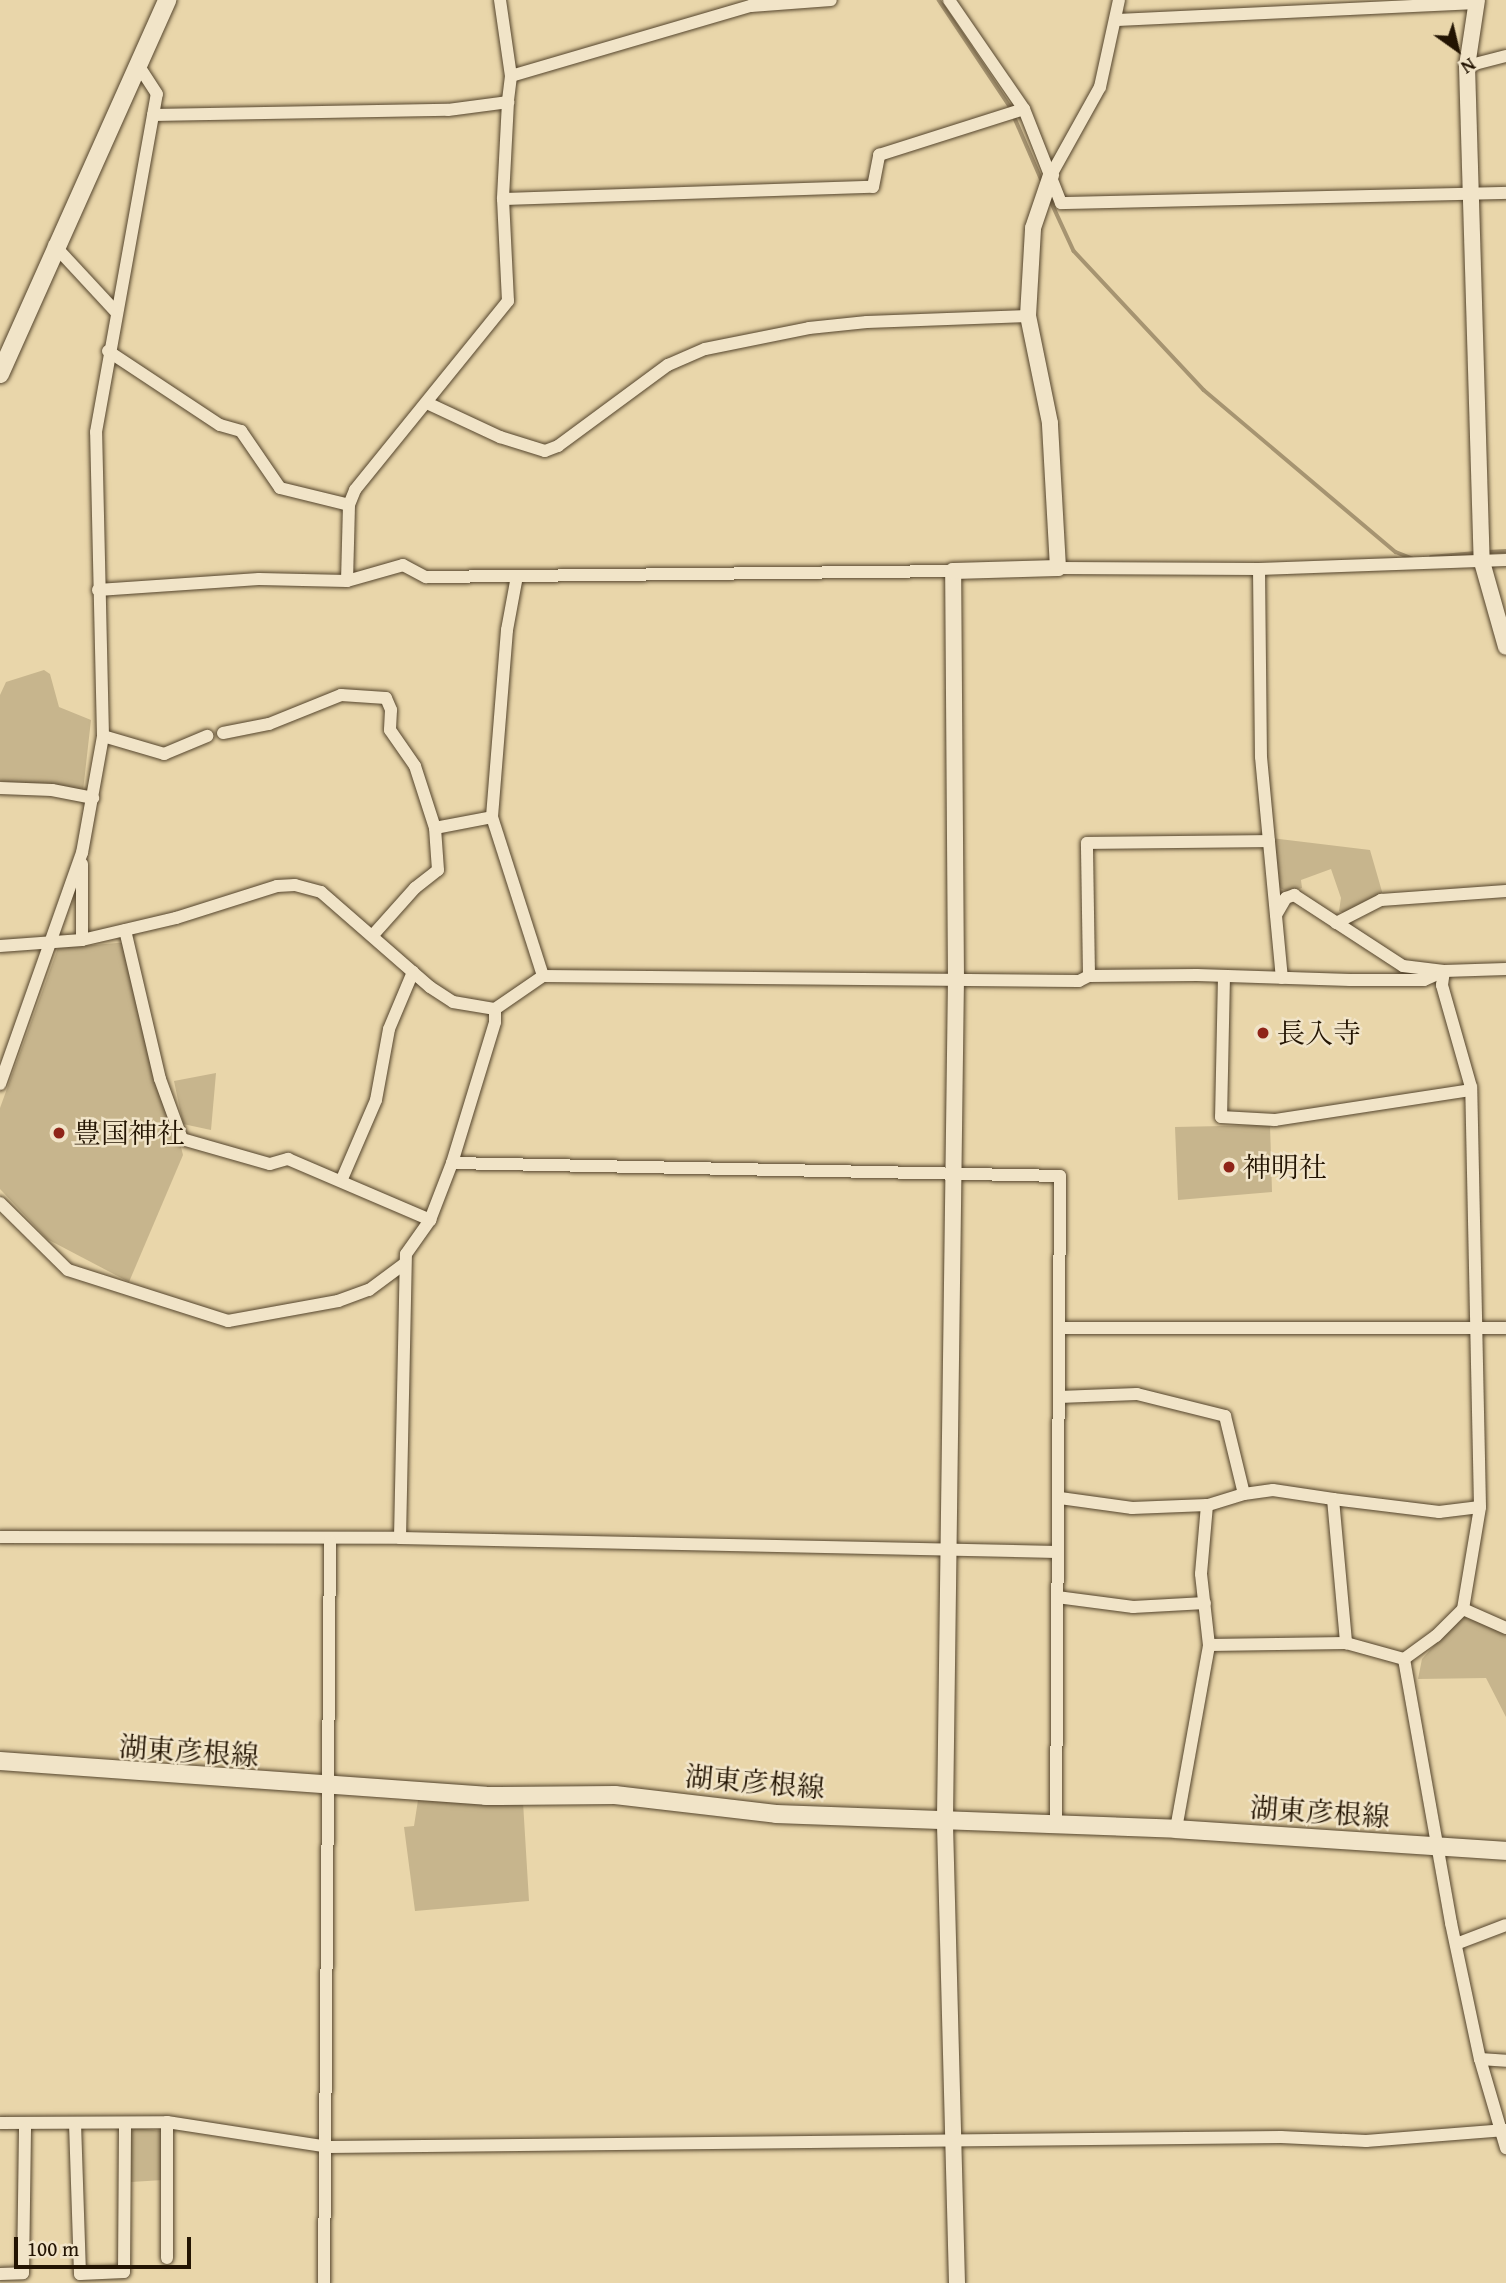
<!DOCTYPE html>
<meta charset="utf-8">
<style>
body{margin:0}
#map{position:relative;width:1506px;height:2283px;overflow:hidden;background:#e9d6aa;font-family:"Gentium Book Plus","Noto Serif JP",serif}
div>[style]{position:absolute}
.green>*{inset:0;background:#c7b58d}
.stream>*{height:3.5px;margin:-1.75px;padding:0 1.75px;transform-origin:1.75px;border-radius:1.75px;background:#a69471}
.roads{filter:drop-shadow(0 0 2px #54442c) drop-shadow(0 0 2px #54442c)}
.minor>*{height:12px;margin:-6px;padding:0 6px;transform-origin:6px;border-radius:6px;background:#f1e4c8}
.tertiary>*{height:16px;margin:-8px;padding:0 8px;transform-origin:8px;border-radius:8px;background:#f1e4c8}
.secondary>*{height:18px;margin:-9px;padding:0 9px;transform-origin:9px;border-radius:9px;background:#f1e4c8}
.dots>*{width:19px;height:19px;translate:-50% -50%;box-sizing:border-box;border:4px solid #f1e4c8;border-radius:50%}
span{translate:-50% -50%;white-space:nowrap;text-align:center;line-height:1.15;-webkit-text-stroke:5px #f1e4c8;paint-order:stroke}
.poi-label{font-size:28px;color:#231402}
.left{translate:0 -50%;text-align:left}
.street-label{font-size:28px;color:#231402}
.north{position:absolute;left:1422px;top:14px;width:70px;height:70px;-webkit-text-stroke:5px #f1e4c8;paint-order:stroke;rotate:146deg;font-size:19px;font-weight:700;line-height:28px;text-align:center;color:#231402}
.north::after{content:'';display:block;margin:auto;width:24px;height:32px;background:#231402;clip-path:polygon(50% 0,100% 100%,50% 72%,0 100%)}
.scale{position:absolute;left:14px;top:2237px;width:177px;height:32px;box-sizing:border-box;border:4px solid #231402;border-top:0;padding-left:9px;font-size:21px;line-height:24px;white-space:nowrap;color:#231402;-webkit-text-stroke:5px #f1e4c8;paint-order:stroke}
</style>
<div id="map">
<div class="green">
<i style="clip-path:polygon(44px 670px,50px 674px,59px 707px,91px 720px,83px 791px,0 781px,0 695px,6px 682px)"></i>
<i style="clip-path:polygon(1271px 838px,1370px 850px,1383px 895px,1346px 914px,1339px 911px,1341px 898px,1331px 869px,1301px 880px,1302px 888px,1288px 892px,1276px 886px)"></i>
<i style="clip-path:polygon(129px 942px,183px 1155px,129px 1282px,47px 1239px,0 1189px,0 1108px,58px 948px)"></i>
<i style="clip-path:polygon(216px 1073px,211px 1130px,183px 1124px,174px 1081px)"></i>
<i style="clip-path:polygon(1270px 1125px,1272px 1192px,1178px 1200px,1175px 1127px)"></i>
<i style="clip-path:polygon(1464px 1612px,1506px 1632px,1506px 1717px,1486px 1678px,1418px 1679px,1422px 1659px)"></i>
<i style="clip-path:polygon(418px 1800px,523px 1802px,529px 1901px,415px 1911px,404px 1827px,414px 1826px)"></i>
<i style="clip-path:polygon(135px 2128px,162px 2131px,163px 2180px,131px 2182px,130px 2133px)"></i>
</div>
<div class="stream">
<i style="left:939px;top:0;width:130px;rotate:56.3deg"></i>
<i style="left:1014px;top:116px;width:73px;rotate:66.6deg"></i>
<i style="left:1050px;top:199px;width:57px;rotate:65.2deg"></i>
<i style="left:1074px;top:251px;width:190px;rotate:46.9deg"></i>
<i style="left:1204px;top:390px;width:251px;rotate:40.2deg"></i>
<i style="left:1396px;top:552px;width:18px;rotate:22deg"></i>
<i style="left:1487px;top:552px;width:19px;rotate:-3deg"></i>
<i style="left:1431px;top:557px;width:45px;rotate:-5.1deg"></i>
</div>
<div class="roads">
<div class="minor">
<i style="left:500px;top:0;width:77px;rotate:81.8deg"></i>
<i style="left:511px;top:76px;width:26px;rotate:97deg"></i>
<i style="left:949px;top:0;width:132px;rotate:55.5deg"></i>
<i style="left:1024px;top:109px;width:101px;rotate:68.5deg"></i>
<i style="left:1061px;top:203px;width:445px;rotate:-1.3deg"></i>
<i style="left:1118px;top:20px;width:358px;rotate:-2.7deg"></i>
<i style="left:1467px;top:66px;width:40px;rotate:-14.4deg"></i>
<i style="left:511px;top:76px;width:250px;rotate:-16.3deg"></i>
<i style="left:751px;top:6px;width:80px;rotate:-4.3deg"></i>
<i style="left:153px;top:115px;width:295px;rotate:-1deg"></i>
<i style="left:448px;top:110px;width:61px;rotate:-7.6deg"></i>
<i style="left:508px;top:102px;width:97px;rotate:93deg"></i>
<i style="left:503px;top:199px;width:102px;rotate:87.2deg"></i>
<i style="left:508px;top:301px;width:243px;rotate:129deg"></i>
<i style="left:355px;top:490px;width:16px;rotate:112deg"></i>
<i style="left:349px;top:505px;width:76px;rotate:91.5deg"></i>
<i style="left:1051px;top:175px;width:101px;rotate:-60.9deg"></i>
<i style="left:1100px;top:87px;width:89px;rotate:-77.7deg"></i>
<i style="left:503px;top:199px;width:370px;rotate:-1.9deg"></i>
<i style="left:873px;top:187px;width:33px;rotate:-79deg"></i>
<i style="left:879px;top:155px;width:152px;rotate:-17.6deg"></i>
<i style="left:54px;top:245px;width:91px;rotate:47.2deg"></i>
<i style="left:108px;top:351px;width:134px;rotate:33.5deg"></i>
<i style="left:220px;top:425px;width:22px;rotate:16deg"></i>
<i style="left:241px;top:431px;width:69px;rotate:55.6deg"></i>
<i style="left:280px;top:488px;width:71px;rotate:13.8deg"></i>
<i style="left:427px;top:403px;width:81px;rotate:25deg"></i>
<i style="left:500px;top:437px;width:47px;rotate:17.3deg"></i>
<i style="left:545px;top:451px;width:14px;rotate:-21deg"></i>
<i style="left:558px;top:446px;width:137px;rotate:-36.4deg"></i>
<i style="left:668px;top:365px;width:40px;rotate:-23.4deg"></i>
<i style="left:705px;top:349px;width:106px;rotate:-11.4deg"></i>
<i style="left:809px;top:328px;width:58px;rotate:-5.9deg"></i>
<i style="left:867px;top:322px;width:161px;rotate:-2.1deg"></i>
<i style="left:1058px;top:568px;width:201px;rotate:0.3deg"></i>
<i style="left:1259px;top:569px;width:247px;rotate:-2.1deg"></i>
<i style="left:1259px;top:569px;width:188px;rotate:89.4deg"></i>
<i style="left:1261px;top:757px;width:222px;rotate:84.6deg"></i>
<i style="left:517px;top:576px;width:55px;rotate:100.5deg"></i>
<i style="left:507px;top:630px;width:188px;rotate:94.6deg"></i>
<i style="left:492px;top:817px;width:167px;rotate:72.2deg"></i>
<i style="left:98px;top:590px;width:161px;rotate:-3.9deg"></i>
<i style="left:259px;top:579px;width:88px;rotate:1.3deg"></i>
<i style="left:347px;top:581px;width:58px;rotate:-15.9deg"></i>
<i style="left:403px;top:565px;width:26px;rotate:28deg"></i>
<i style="left:426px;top:577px;width:527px;rotate:-0.65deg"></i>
<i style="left:223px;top:733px;width:47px;rotate:-11.1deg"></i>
<i style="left:269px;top:724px;width:78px;rotate:-21.9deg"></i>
<i style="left:341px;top:695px;width:45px;rotate:3.8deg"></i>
<i style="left:386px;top:698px;width:13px;rotate:67deg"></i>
<i style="left:391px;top:710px;width:20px;rotate:93deg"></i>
<i style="left:390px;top:730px;width:44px;rotate:55.2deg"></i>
<i style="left:415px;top:766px;width:65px;rotate:72.1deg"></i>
<i style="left:435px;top:828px;width:58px;rotate:-10.9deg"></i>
<i style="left:103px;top:736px;width:64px;rotate:16.4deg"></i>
<i style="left:164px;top:754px;width:47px;rotate:-22.7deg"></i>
<i style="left:0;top:788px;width:52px;rotate:2.2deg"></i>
<i style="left:52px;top:790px;width:42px;rotate:11deg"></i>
<i style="left:1276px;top:915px;width:20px;rotate:-60deg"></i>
<i style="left:1286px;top:898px;width:9px;rotate:-21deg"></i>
<i style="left:1294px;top:895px;width:130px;rotate:33.1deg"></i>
<i style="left:1403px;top:966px;width:41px;rotate:7deg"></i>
<i style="left:1444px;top:971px;width:62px;rotate:-1.8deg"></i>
<i style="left:1336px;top:923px;width:51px;rotate:-27.1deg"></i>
<i style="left:1381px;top:900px;width:125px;rotate:-4.1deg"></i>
<i style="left:125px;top:930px;width:153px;rotate:76.8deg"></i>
<i style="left:160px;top:1079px;width:64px;rotate:69.9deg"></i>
<i style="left:182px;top:1139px;width:91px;rotate:15.9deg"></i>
<i style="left:270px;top:1164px;width:19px;rotate:-16deg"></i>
<i style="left:288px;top:1159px;width:155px;rotate:23.2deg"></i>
<i style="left:373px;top:935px;width:63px;rotate:-48.2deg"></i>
<i style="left:415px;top:888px;width:29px;rotate:-38deg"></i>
<i style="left:438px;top:870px;width:42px;rotate:-94.1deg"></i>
<i style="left:82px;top:940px;width:76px;rotate:-90deg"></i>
<i style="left:0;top:946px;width:82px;rotate:-4.2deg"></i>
<i style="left:82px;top:940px;width:97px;rotate:-13.2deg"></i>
<i style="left:176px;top:918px;width:106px;rotate:-17.6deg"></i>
<i style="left:277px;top:886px;width:18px;rotate:-3deg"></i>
<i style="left:295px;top:885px;width:27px;rotate:15deg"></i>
<i style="left:321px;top:892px;width:145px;rotate:41.1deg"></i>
<i style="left:430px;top:987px;width:27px;rotate:33deg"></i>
<i style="left:453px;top:1002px;width:43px;rotate:9.5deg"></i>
<i style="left:1089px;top:976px;width:133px;rotate:-90.9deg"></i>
<i style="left:1087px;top:843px;width:182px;rotate:-0.6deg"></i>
<i style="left:1224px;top:976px;width:141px;rotate:91.2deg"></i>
<i style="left:1221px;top:1117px;width:54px;rotate:3.2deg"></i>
<i style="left:1275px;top:1120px;width:198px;rotate:-8.7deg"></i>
<i style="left:0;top:1084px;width:245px;rotate:-70.5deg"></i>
<i style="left:82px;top:853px;width:119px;rotate:-79.8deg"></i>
<i style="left:103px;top:736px;width:304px;rotate:-91.3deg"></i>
<i style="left:96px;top:432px;width:343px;rotate:-79.8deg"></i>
<i style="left:157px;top:94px;width:31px;rotate:-123deg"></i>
<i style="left:452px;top:1163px;width:608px;rotate:1.22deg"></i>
<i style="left:1060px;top:1176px;width:650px;rotate:90.35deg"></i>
<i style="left:342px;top:1179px;width:86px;rotate:-66.7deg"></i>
<i style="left:376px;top:1100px;width:72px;rotate:-79.6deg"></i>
<i style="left:389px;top:1029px;width:62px;rotate:-67.2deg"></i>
<i style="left:0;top:1203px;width:95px;rotate:44.6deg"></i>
<i style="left:68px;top:1270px;width:168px;rotate:17.7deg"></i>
<i style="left:228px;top:1321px;width:112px;rotate:-10.3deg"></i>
<i style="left:338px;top:1301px;width:33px;rotate:-20deg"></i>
<i style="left:369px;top:1290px;width:44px;rotate:-36.6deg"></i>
<i style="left:1060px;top:1328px;width:446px"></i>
<i style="left:1059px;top:1397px;width:78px;rotate:-2.2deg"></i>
<i style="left:1137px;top:1394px;width:91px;rotate:14deg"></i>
<i style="left:1225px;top:1416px;width:80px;rotate:76.3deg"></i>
<i style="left:1244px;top:1494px;width:39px;rotate:163deg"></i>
<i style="left:1207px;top:1505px;width:69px;rotate:95deg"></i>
<i style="left:1201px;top:1574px;width:71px;rotate:83.6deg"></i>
<i style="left:1244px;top:1494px;width:29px;rotate:-8deg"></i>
<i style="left:1273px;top:1490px;width:61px;rotate:8.5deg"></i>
<i style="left:1333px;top:1499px;width:145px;rotate:84.8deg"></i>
<i style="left:1060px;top:1498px;width:73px;rotate:7.9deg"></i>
<i style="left:1132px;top:1508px;width:75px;rotate:-2.3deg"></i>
<i style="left:1333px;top:1499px;width:107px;rotate:7deg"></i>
<i style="left:1439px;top:1512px;width:41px;rotate:-7deg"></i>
<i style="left:0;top:1537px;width:400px;rotate:0.1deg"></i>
<i style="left:400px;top:1538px;width:657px;rotate:1.22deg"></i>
<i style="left:400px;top:1538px;width:284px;rotate:-88.8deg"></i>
<i style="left:406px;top:1254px;width:42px;rotate:-54.8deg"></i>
<i style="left:430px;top:1220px;width:61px;rotate:-68.9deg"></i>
<i style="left:452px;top:1163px;width:147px;rotate:-73deg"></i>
<i style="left:495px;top:1022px;width:13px;rotate:-90deg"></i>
<i style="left:495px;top:1009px;width:58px;rotate:-34.5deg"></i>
<i style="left:543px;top:976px;width:536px;rotate:0.53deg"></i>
<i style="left:1079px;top:981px;width:11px;rotate:-27deg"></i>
<i style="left:1089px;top:976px;width:108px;rotate:-0.5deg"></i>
<i style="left:1197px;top:975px;width:153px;rotate:1.9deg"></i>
<i style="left:1350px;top:980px;width:74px"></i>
<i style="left:1424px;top:980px;width:22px;rotate:-24deg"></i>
<i style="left:1057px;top:1597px;width:77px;rotate:7.5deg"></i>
<i style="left:1133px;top:1607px;width:72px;rotate:-3.2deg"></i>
<i style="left:1463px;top:1609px;width:47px;rotate:23.8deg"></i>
<i style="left:1404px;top:1659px;width:39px;rotate:-36deg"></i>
<i style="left:1436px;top:1636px;width:38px;rotate:-45deg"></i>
<i style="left:1463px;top:1609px;width:103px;rotate:-80.5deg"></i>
<i style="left:1480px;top:1507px;width:420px;rotate:-91.2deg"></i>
<i style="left:1471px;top:1087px;width:106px;rotate:-105.9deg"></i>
<i style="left:1442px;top:985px;width:14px;rotate:-82deg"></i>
<i style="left:1404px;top:1659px;width:268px;rotate:79.9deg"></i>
<i style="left:1451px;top:1923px;width:139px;rotate:78deg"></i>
<i style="left:1480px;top:2059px;width:93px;rotate:73.7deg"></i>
<i style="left:1176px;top:1829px;width:187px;rotate:-79.8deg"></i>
<i style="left:1209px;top:1645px;width:137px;rotate:-0.8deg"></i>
<i style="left:1346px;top:1643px;width:60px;rotate:15.4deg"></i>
<i style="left:1456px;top:1944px;width:53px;rotate:-20.8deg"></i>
<i style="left:1480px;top:2059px;width:26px;rotate:4deg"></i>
<i style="left:167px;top:2122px;width:136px;rotate:90deg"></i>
<i style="left:0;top:2123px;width:167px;rotate:-0.3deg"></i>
<i style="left:167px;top:2122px;width:163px;rotate:8.8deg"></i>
<i style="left:328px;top:2147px;width:953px;rotate:-0.6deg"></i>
<i style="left:1281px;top:2137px;width:85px;rotate:2.7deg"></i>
<i style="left:1366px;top:2141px;width:140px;rotate:-4.5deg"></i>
<i style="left:75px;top:2123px;width:151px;rotate:88.1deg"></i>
<i style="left:80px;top:2274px;width:44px;rotate:-2.6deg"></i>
<i style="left:124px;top:2272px;width:149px;rotate:-89.6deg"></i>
<i style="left:0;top:2274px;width:23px;rotate:-2deg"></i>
<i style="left:23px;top:2273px;width:150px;rotate:-89.2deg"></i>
<i style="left:324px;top:2283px;width:742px;rotate:-89.54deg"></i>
</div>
<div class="tertiary">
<i style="left:1477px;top:0;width:67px;rotate:98.6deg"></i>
<i style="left:1467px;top:66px;width:496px;rotate:88.3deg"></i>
<i style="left:1482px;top:562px;width:88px;rotate:74.2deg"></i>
<i style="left:957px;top:2283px;width:465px;rotate:-91.5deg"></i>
<i style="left:945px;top:1818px;width:837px;rotate:-89.25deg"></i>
<i style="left:956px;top:981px;width:410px;rotate:-90.4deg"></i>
<i style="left:953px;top:571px;width:105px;rotate:-1.6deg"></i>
<i style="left:1058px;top:568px;width:145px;rotate:-93.2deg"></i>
<i style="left:1050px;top:423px;width:109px;rotate:-101.6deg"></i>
<i style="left:1028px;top:316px;width:88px;rotate:-86.7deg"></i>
<i style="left:1033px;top:228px;width:56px;rotate:-71.2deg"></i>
</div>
<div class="secondary">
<i style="left:0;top:374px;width:410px;rotate:-65.9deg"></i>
<i style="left:0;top:1761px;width:487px;rotate:4.1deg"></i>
<i style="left:486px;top:1796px;width:129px;rotate:-0.4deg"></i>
<i style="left:615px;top:1795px;width:162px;rotate:6.7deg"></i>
<i style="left:776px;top:1814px;width:400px;rotate:2.1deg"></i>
<i style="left:1176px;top:1829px;width:331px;rotate:3.8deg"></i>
</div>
</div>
<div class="dots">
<i style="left:1263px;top:1033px;background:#8f2418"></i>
<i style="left:59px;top:1133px;background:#8f2418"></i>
<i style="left:1229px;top:1167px;background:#8f2418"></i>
</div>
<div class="poi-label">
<span class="left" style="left:1277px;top:1033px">長入寺</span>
<span class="left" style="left:73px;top:1133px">豊国神社</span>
<span class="left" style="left:1243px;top:1167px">神明社</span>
</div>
<div class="street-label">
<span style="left:189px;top:1751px;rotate:4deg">湖東彦根線</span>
<span style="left:755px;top:1782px;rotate:5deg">湖東彦根線</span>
<span style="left:1320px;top:1812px;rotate:4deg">湖東彦根線</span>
</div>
<div class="north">N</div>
<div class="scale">100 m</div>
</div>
